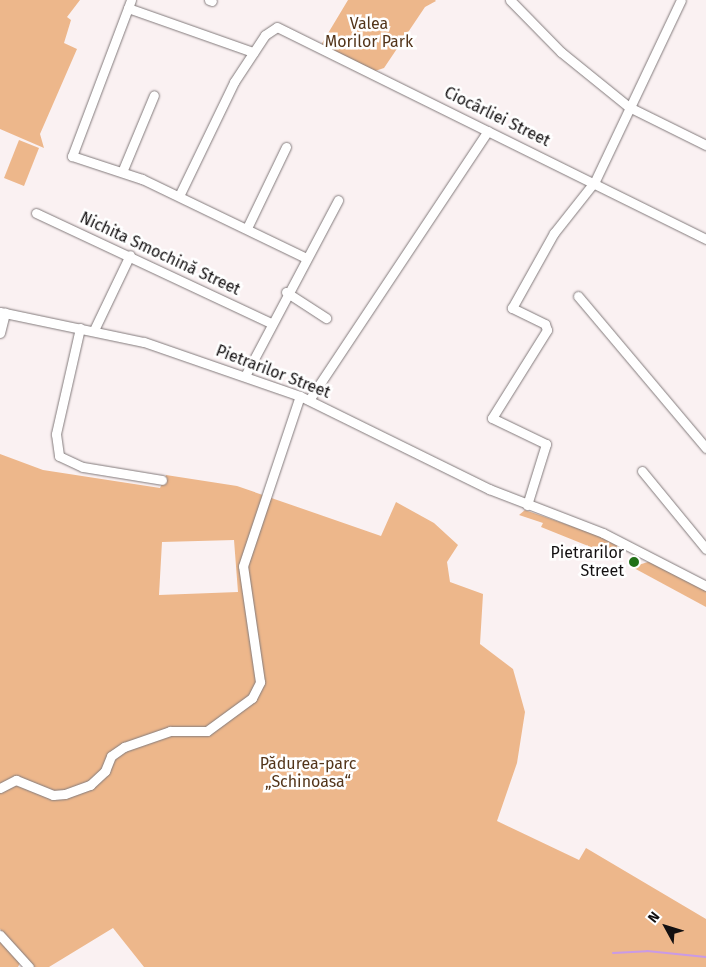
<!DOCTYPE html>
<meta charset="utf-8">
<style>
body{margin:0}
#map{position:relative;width:706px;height:967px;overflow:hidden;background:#faf1f2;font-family:"Fira Sans",sans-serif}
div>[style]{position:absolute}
.green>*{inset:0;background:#edb78b}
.stream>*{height:2px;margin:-1px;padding:0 1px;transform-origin:1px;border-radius:1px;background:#c99ae6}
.roads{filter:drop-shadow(0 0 1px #827a7b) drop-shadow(0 0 1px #827a7b)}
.minor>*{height:9px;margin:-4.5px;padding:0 4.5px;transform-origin:4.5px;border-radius:4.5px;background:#fff}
.dots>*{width:14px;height:14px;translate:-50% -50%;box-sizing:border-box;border:2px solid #fff;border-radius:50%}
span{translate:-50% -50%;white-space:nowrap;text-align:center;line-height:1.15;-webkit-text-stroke:5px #fff;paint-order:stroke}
.park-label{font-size:16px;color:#53351a}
.street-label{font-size:16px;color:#131011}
.poi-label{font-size:16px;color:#131011}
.right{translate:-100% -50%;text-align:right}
.north{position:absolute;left:641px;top:902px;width:50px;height:50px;-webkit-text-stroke:4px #fff;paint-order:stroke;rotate:309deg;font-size:14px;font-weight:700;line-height:20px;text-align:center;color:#131011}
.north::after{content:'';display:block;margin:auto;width:18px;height:22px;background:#131011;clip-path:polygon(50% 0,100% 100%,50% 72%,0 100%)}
</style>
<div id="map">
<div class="green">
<i style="clip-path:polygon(0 0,80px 0,67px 17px,71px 20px,64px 43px,77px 49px,40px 134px,44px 148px,0 129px)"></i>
<i style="clip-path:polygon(348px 0,435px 0,436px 1px,425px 7px,384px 68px,375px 71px,321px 45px)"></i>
<i style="clip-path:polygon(19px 140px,39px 148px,24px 186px,4px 178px)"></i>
<i style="clip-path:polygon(evenodd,0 454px,43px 470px,160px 488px,166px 475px,237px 486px,381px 536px,396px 502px,434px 523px,458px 545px,447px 562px,450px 582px,483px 594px,480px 644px,513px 669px,525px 712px,517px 763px,497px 821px,579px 860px,586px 848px,706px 919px,706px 967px,144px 967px,113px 928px,49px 967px,34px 967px,0 929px,0 454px,234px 540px,238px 592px,159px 595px,162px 542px,234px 540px)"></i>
<i style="clip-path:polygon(525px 510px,609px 539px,621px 545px,621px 553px,618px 558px,541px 527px,543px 523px,519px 515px)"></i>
<i style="clip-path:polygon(651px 561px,706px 590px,706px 607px,632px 567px)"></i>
<i style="clip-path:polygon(0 939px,21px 961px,18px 967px,0 967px)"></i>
</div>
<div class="stream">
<i style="left:613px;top:953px;width:34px;rotate:-3deg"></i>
<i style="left:647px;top:951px;width:59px;rotate:5.8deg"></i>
</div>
<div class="roads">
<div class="minor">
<i style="left:131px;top:0;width:167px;rotate:110.7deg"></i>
<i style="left:72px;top:156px;width:74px;rotate:18.2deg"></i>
<i style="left:142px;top:179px;width:182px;rotate:25.7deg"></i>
<i style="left:209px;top:0;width:3px;rotate:18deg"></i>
<i style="left:510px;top:0;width:73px;rotate:45.6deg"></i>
<i style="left:561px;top:52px;width:87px;rotate:39deg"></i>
<i style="left:629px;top:107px;width:86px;rotate:26.3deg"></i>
<i style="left:128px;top:8px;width:133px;rotate:19.4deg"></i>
<i style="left:122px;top:172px;width:83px;rotate:-67.4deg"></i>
<i style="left:179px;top:196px;width:127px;rotate:-64.2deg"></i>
<i style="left:234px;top:82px;width:56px;rotate:-56.6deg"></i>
<i style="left:265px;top:35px;width:14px;rotate:-34deg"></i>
<i style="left:277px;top:27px;width:479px;rotate:26.3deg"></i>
<i style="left:36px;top:213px;width:259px;rotate:25.1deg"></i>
<i style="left:247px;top:228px;width:90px;rotate:-64.3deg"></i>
<i style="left:286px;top:292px;width:48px;rotate:33deg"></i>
<i style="left:578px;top:296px;width:199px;rotate:49.9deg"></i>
<i style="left:0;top:312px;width:147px;rotate:11.8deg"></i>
<i style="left:144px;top:342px;width:165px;rotate:19.1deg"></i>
<i style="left:300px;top:396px;width:211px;rotate:26.2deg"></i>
<i style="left:489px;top:489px;width:122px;rotate:21.1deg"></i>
<i style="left:603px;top:533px;width:116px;rotate:27.2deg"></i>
<i style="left:80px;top:328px;width:109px;rotate:102.8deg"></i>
<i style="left:56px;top:434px;width:22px;rotate:82deg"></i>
<i style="left:59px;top:456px;width:26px;rotate:25deg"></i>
<i style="left:83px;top:467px;width:80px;rotate:9.3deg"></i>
<i style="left:94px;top:330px;width:83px;rotate:-64.4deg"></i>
<i style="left:0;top:333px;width:21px;rotate:-76deg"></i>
<i style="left:245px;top:376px;width:199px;rotate:-62.1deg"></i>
<i style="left:309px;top:400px;width:323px;rotate:-56.4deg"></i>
<i style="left:642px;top:471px;width:101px;rotate:50.6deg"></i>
<i style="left:527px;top:505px;width:64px;rotate:-72.7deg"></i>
<i style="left:546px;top:444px;width:60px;rotate:-154.3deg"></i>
<i style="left:492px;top:418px;width:104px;rotate:-58deg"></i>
<i style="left:547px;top:330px;width:6px;rotate:-108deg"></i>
<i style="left:545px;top:324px;width:37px;rotate:-154deg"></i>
<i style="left:512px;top:308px;width:86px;rotate:-60.8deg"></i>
<i style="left:554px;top:233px;width:66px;rotate:-51.7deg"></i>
<i style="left:595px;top:181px;width:200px;rotate:-64.6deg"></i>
<i style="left:0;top:788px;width:18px;rotate:-27deg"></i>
<i style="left:16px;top:780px;width:40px;rotate:22deg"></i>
<i style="left:53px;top:795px;width:12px;rotate:-5deg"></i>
<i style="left:65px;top:794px;width:27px;rotate:-20deg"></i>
<i style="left:90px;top:785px;width:21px;rotate:-43deg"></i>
<i style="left:105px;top:771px;width:16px;rotate:-68deg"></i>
<i style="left:111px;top:756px;width:16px;rotate:-35deg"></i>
<i style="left:124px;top:747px;width:49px;rotate:-19.2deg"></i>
<i style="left:170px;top:731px;width:37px"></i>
<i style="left:207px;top:731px;width:56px;rotate:-36.3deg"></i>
<i style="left:252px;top:698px;width:18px;rotate:-63deg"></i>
<i style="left:260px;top:682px;width:117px;rotate:-98.3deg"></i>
<i style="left:243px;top:566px;width:179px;rotate:-71.5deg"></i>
<i style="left:0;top:935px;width:43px;rotate:47.8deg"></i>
</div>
</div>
<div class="dots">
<i style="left:634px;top:562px;background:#227118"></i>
</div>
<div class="park-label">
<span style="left:369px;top:33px">Valea<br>Morilor Park</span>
<span style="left:308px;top:773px">Pădurea-parc<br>„Schinoasa“</span>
</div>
<div class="street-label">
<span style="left:497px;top:117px;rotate:26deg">Ciocârliei Street</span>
<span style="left:160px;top:254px;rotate:25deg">Nichita Smochină Street</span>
<span style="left:273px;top:372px;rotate:21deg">Pietrarilor Street</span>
</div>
<div class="poi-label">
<span class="right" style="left:624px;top:562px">Pietrarilor<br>Street</span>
</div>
<div class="north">N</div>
</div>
